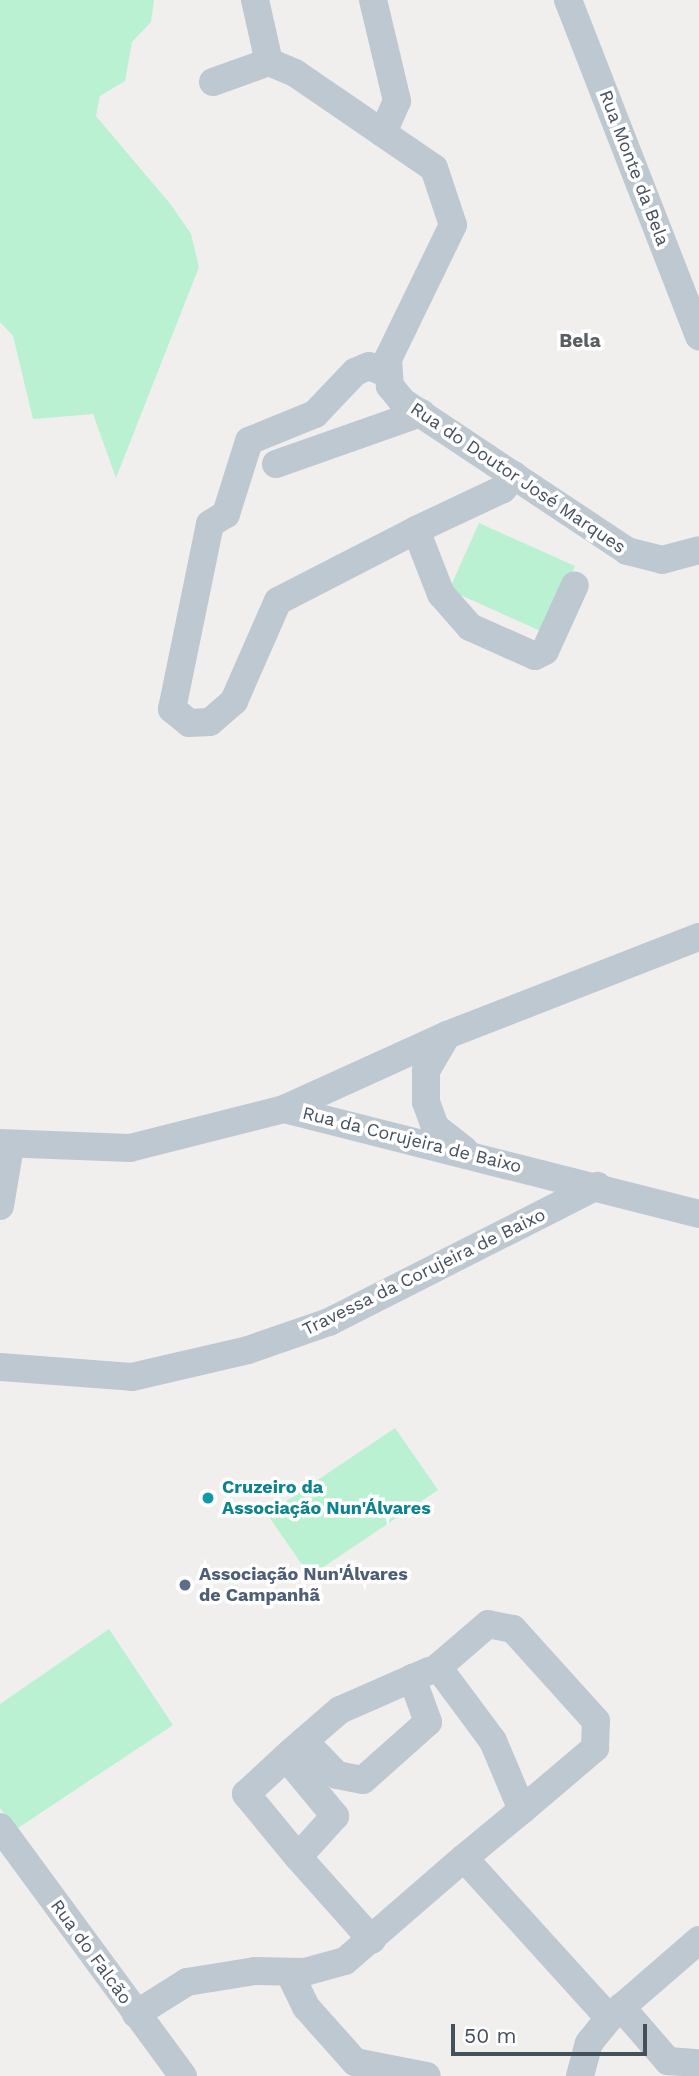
<!DOCTYPE html>
<meta charset="utf-8">
<style>
body{margin:0}
#map{position:relative;width:699px;height:2076px;overflow:hidden;background:#f1eeee;font-family:"Work Sans",sans-serif}
div>[style]{position:absolute}
.green>*{inset:0;background:#baf1d2}
.street>*{height:28px;margin:-14px;padding:0 14px;transform-origin:14px;border-radius:14px;background:#bec8d1}
.dots>*{width:19px;height:19px;translate:-50% -50%;box-sizing:border-box;border:4px solid #fff;border-radius:50%}
span{translate:-50% -50%;white-space:nowrap;text-align:center;line-height:1.15;-webkit-text-stroke:7px #fff;paint-order:stroke}
.street-label{font-size:18px;color:#45505d}
.culture-label{font-size:18px;color:#0d838f;font-weight:700}
.left{translate:0 -50%;text-align:left}
.service-label{font-size:18px;color:#4e5e75;font-weight:700}
.neighbourhood-label{font-size:19px;color:#5a5e63;font-weight:700}
.scale{position:absolute;left:451px;top:2024px;width:196px;height:32px;box-sizing:border-box;border:4px solid #45505d;border-top:0;padding-left:9px;font-size:21px;line-height:24px;white-space:nowrap;color:#45505d;-webkit-text-stroke:5px #fff;paint-order:stroke}
</style>
<div id="map">
<div class="green">
<i style="clip-path:polygon(0 0,154px 0,151px 22px,132px 42px,125px 81px,100px 96px,96px 116px,172px 206px,191px 234px,199px 267px,116px 478px,93px 414px,33px 419px,13px 336px,0 322px)"></i>
<i style="clip-path:polygon(479px 523px,575px 566px,545px 633px,449px 590px)"></i>
<i style="clip-path:polygon(395px 1428px,438px 1490px,310px 1576px,267px 1514px)"></i>
<i style="clip-path:polygon(109px 1629px,173px 1725px,15px 1830px,0 1808px,0 1704px)"></i>
</div>
<div class="street">
<i style="left:255px;top:0;width:64px;rotate:77.3deg"></i>
<i style="left:373px;top:0;width:104px;rotate:76.6deg"></i>
<i style="left:397px;top:101px;width:35px;rotate:114deg"></i>
<i style="left:568px;top:0;width:361px;rotate:68.7deg"></i>
<i style="left:213px;top:82px;width:59px;rotate:-19.7deg"></i>
<i style="left:269px;top:62px;width:28px;rotate:23deg"></i>
<i style="left:295px;top:73px;width:168px;rotate:34.4deg"></i>
<i style="left:434px;top:168px;width:60px;rotate:71.6deg"></i>
<i style="left:453px;top:225px;width:149px;rotate:115.9deg"></i>
<i style="left:388px;top:359px;width:27px;rotate:86deg"></i>
<i style="left:390px;top:386px;width:21px;rotate:51deg"></i>
<i style="left:403px;top:402px;width:269px;rotate:33.6deg"></i>
<i style="left:627px;top:551px;width:36px;rotate:14deg"></i>
<i style="left:662px;top:560px;width:38px;rotate:-15deg"></i>
<i style="left:386px;top:373px;width:18px;rotate:-158deg"></i>
<i style="left:369px;top:366px;width:15px;rotate:157deg"></i>
<i style="left:355px;top:372px;width:58px;rotate:133.6deg"></i>
<i style="left:315px;top:414px;width:71px;rotate:157.8deg"></i>
<i style="left:249px;top:441px;width:77px;rotate:107.5deg"></i>
<i style="left:226px;top:514px;width:19px;rotate:148deg"></i>
<i style="left:210px;top:524px;width:189px;rotate:101.6deg"></i>
<i style="left:172px;top:709px;width:22px;rotate:39deg"></i>
<i style="left:189px;top:723px;width:21px;rotate:-3deg"></i>
<i style="left:210px;top:722px;width:32px;rotate:-41deg"></i>
<i style="left:234px;top:701px;width:109px;rotate:-66.3deg"></i>
<i style="left:278px;top:601px;width:155px;rotate:-27.2deg"></i>
<i style="left:276px;top:464px;width:154px;rotate:-19.4deg"></i>
<i style="left:514px;top:475px;width:18px;rotate:128deg"></i>
<i style="left:503px;top:489px;width:96px;rotate:154.8deg"></i>
<i style="left:416px;top:530px;width:69px;rotate:68.7deg"></i>
<i style="left:441px;top:594px;width:44px;rotate:48.7deg"></i>
<i style="left:470px;top:627px;width:71px;rotate:24deg"></i>
<i style="left:535px;top:656px;width:11px;rotate:-27deg"></i>
<i style="left:545px;top:651px;width:72px;rotate:-65.6deg"></i>
<i style="left:447px;top:1035px;width:42px;rotate:120.3deg"></i>
<i style="left:426px;top:1071px;width:31px;rotate:90deg"></i>
<i style="left:426px;top:1102px;width:27px;rotate:70deg"></i>
<i style="left:435px;top:1127px;width:37px;rotate:38deg"></i>
<i style="left:284px;top:1109px;width:428px;rotate:14.2deg"></i>
<i style="left:0;top:1143px;width:130px;rotate:2.2deg"></i>
<i style="left:130px;top:1148px;width:159px;rotate:-14.2deg"></i>
<i style="left:284px;top:1109px;width:179px;rotate:-24.4deg"></i>
<i style="left:447px;top:1035px;width:270px;rotate:-21.3deg"></i>
<i style="left:0;top:1206px;width:61px;rotate:-80.5deg"></i>
<i style="left:0;top:1367px;width:132px;rotate:4.3deg"></i>
<i style="left:132px;top:1377px;width:119px;rotate:-13.1deg"></i>
<i style="left:248px;top:1350px;width:86px;rotate:-19.1deg"></i>
<i style="left:329px;top:1322px;width:301px;rotate:-26.9deg"></i>
<i style="left:304px;top:1741px;width:47px;rotate:45.9deg"></i>
<i style="left:337px;top:1775px;width:26px;rotate:11deg"></i>
<i style="left:363px;top:1780px;width:87px;rotate:-41.7deg"></i>
<i style="left:428px;top:1722px;width:47px;rotate:-110deg"></i>
<i style="left:290px;top:1753px;width:66px;rotate:-40.7deg"></i>
<i style="left:340px;top:1710px;width:97px;rotate:-23.7deg"></i>
<i style="left:286px;top:1757px;width:77px;rotate:50.3deg"></i>
<i style="left:335px;top:1816px;width:55px;rotate:132.1deg"></i>
<i style="left:298px;top:1857px;width:82px;rotate:-129.5deg"></i>
<i style="left:246px;top:1794px;width:54px;rotate:-42.8deg"></i>
<i style="left:0;top:1827px;width:309px;rotate:53.7deg"></i>
<i style="left:298px;top:1857px;width:111px;rotate:48.3deg"></i>
<i style="left:464px;top:1858px;width:216px;rotate:47.8deg"></i>
<i style="left:289px;top:1972px;width:39px;rotate:64deg"></i>
<i style="left:306px;top:2007px;width:74px;rotate:48.3deg"></i>
<i style="left:355px;top:2062px;width:73px;rotate:11deg"></i>
<i style="left:621px;top:2007px;width:72px;rotate:49deg"></i>
<i style="left:668px;top:2061px;width:31px;rotate:4deg"></i>
<i style="left:136px;top:2014px;width:60px;rotate:-32.1deg"></i>
<i style="left:187px;top:1982px;width:69px;rotate:-9.2deg"></i>
<i style="left:255px;top:1971px;width:50px;rotate:1.1deg"></i>
<i style="left:305px;top:1972px;width:41px;rotate:-15.4deg"></i>
<i style="left:345px;top:1961px;width:157px;rotate:-40.9deg"></i>
<i style="left:464px;top:1858px;width:75px;rotate:-39.6deg"></i>
<i style="left:522px;top:1810px;width:96px;rotate:-40.3deg"></i>
<i style="left:595px;top:1748px;width:27px;rotate:-88deg"></i>
<i style="left:596px;top:1721px;width:124px;rotate:-132.1deg"></i>
<i style="left:513px;top:1629px;width:25px;rotate:-169deg"></i>
<i style="left:488px;top:1624px;width:66px;rotate:139.3deg"></i>
<i style="left:438px;top:1667px;width:92px;rotate:53.4deg"></i>
<i style="left:493px;top:1741px;width:75px;rotate:67.2deg"></i>
<i style="left:580px;top:2076px;width:34px;rotate:-75deg"></i>
<i style="left:589px;top:2043px;width:32px;rotate:-51deg"></i>
<i style="left:609px;top:2018px;width:119px;rotate:-40.9deg"></i>
</div>
<div class="dots">
<i style="left:208px;top:1498px;background:#0f9aa8"></i>
<i style="left:185px;top:1585px;background:#5c6f8a"></i>
</div>
<div class="street-label">
<span style="left:634px;top:168px;rotate:69deg">Rua Monte da Bela</span>
<span style="left:518px;top:478px;rotate:34deg">Rua do Doutor José Marques</span>
<span style="left:412px;top:1140px;rotate:14deg">Rua da Corujeira de Baixo</span>
<span style="left:424px;top:1272px;rotate:-26deg">Travessa da Corujeira de Baixo</span>
<span style="left:91px;top:1952px;rotate:54deg">Rua do Falcão</span>
</div>
<div class="culture-label">
<span class="left" style="left:222px;top:1498px">Cruzeiro da<br>Associação Nun'Álvares</span>
</div>
<div class="service-label">
<span class="left" style="left:199px;top:1585px">Associação Nun'Álvares<br>de Campanhã</span>
</div>
<div class="neighbourhood-label">
<span style="left:580px;top:341px">Bela</span>
</div>
<div class="scale">50 m</div>
</div>
